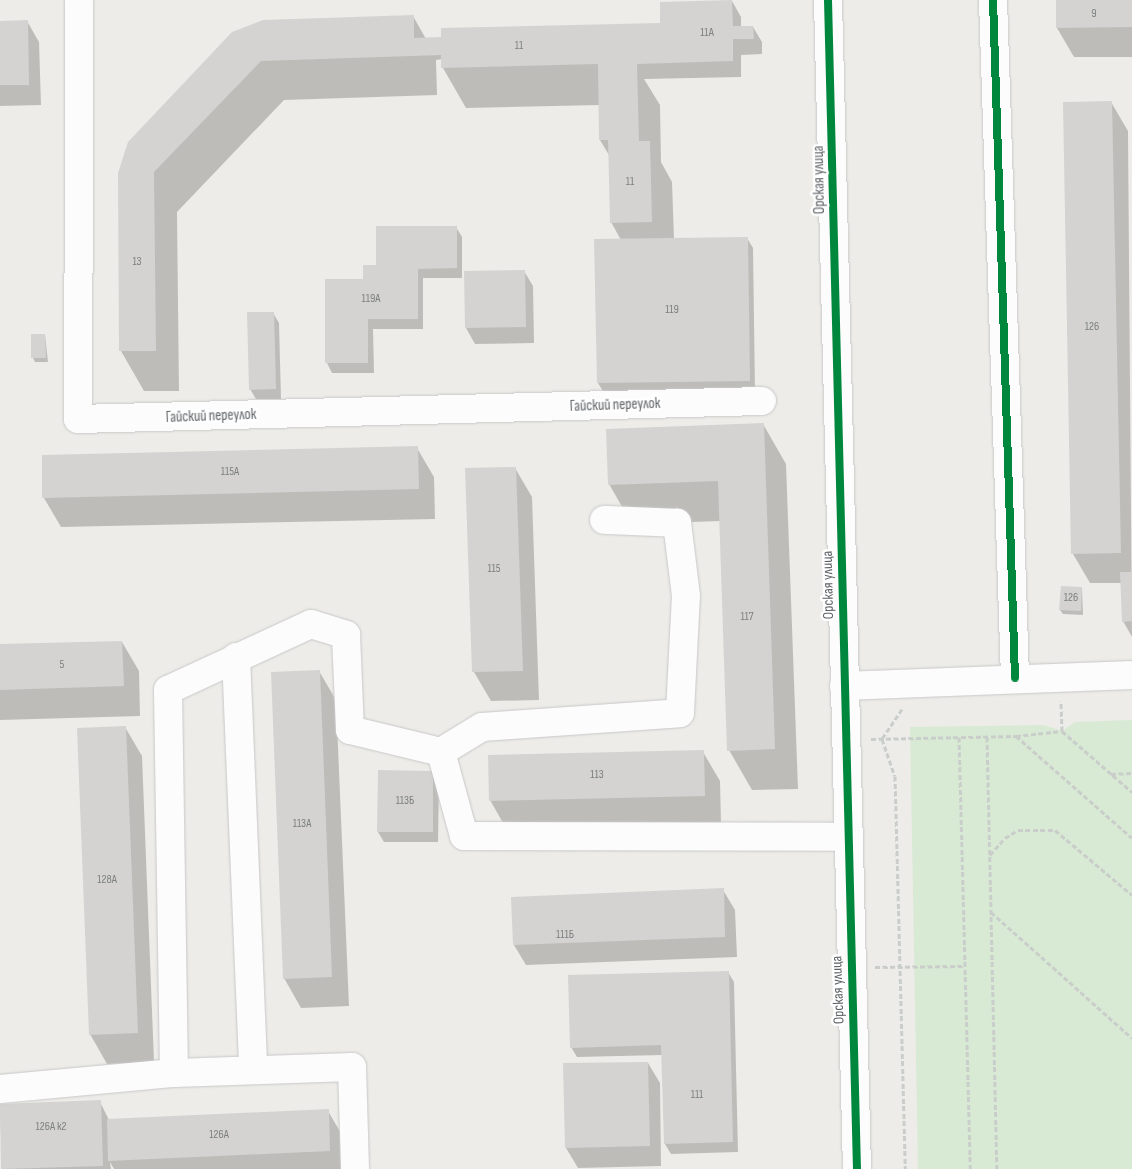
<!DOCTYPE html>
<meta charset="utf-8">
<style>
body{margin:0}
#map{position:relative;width:1132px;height:1169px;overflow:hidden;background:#edece8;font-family:"Sofia Sans Condensed",sans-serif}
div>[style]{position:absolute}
.green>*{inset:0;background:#d8e9d4}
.shadow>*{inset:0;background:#0003}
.building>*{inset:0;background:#d4d3d1}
.path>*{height:3px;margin-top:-1.5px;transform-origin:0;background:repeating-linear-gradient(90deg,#cacecb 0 5px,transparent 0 7.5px)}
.roads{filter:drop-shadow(0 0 1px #c7c8c8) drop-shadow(0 0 1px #c7c8c8)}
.minor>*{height:28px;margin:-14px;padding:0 14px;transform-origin:14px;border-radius:14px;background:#fcfcfc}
.cycleway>*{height:8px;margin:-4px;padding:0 4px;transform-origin:4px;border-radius:4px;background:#00873e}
span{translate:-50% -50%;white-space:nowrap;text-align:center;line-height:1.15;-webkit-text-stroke:5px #fff;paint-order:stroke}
.number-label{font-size:12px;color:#7d8082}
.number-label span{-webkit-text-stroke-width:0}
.street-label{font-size:15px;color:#5e6266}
</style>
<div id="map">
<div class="green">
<i style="clip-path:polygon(1132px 720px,1132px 1169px,918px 1169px,910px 727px,1044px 725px,1062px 731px,1075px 722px)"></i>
</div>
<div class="shadow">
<i style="clip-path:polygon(1057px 0,1132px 0,1132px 57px,1074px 57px,1057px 28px)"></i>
<i style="clip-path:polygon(732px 1px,741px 17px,741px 27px,753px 27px,762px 42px,762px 54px,741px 55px,741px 77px,644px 79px,660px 105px,661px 162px,672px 182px,674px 239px,747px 238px,753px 248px,755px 391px,604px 393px,598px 383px,621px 240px,611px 222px,609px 155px,600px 140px,600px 105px,466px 108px,443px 68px,443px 59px,436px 60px,437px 95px,284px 100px,177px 212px,179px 391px,144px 391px,121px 351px,119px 173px,233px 33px,413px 16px,426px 39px,661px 24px)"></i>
<i style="clip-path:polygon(27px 21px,39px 42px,41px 105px,0 106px,0 22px)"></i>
<i style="clip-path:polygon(1111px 102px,1128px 131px,1132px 637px,1123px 621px,1121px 583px,1090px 583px,1073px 554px)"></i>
<i style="clip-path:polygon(456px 227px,462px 237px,462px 278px,423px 278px,423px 329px,373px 329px,374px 373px,332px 373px,327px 363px,364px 280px)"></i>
<i style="clip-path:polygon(524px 271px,533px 286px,534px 343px,475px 344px,466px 328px,465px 272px)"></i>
<i style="clip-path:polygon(273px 313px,279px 323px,281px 399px,256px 399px,250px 389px)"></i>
<i style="clip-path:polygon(45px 335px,48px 362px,35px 362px,33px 358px)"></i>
<i style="clip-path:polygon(763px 424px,786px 464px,798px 789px,752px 790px,729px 750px,721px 521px,632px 524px,609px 484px)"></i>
<i style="clip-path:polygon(417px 448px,434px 477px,435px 519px,61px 527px,44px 498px)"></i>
<i style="clip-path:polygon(515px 468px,532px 497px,539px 700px,491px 701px,474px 672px,466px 470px)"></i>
<i style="clip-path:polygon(1082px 588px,1083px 615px,1063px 614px,1060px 610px)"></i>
<i style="clip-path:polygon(122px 642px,139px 671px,140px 716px,0 720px,0 645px)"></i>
<i style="clip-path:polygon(319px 671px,336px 700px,349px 1006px,301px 1008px,284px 978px)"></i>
<i style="clip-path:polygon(125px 727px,142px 756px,154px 1062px,107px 1064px,90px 1034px)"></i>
<i style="clip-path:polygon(703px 752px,720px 781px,721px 825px,507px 830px,490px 800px)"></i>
<i style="clip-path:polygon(433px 772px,439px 782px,438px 842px,384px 842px,378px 832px)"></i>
<i style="clip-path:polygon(723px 890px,735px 910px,737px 957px,526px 965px,514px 945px)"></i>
<i style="clip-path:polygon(728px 972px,734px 982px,738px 1152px,671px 1154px,665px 1144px,663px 1055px,577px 1057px,571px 1047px)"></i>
<i style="clip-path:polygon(648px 1063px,660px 1083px,661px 1166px,578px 1168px,566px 1148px)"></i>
<i style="clip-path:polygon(100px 1102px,109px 1120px,328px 1111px,345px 1140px,346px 1169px,114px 1169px,110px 1162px,111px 1169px,2px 1169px,0 1105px)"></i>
</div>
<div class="building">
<i style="clip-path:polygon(732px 0,733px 26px,753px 26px,754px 39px,733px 39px,733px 61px,637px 64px,639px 141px,650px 141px,652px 222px,610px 223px,608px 140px,599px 140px,598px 64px,441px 68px,441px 55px,261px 61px,154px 172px,156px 351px,119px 351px,118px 173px,128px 142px,232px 32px,263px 20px,414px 15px,414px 38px,441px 37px,441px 28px,660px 23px,660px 2px)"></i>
<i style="clip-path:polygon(1056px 0,1132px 0,1132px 27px,1056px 28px)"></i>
<i style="clip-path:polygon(28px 20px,29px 85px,0 85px,0 21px)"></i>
<i style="clip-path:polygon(1112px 101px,1121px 553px,1071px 554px,1063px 102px)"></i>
<i style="clip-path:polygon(376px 226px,457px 226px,457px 268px,418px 269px,418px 319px,368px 319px,368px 363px,325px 363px,325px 279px,363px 279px,363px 265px,376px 265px)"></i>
<i style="clip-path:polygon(748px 237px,750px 381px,597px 383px,594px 239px)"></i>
<i style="clip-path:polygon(525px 270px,526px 327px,465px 328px,464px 271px)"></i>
<i style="clip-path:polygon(247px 312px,274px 312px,276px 389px,249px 390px)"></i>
<i style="clip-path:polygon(31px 334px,45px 334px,46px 358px,31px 358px)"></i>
<i style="clip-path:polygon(764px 423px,775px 749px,727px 751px,718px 481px,608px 485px,606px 429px)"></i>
<i style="clip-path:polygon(418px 446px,419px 489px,42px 498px,42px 455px)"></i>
<i style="clip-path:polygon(516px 467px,523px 671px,472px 672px,465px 468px)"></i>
<i style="clip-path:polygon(1120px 572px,1132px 572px,1132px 621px,1122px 622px)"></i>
<i style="clip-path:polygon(1061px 586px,1082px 587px,1081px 611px,1059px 610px)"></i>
<i style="clip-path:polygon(122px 641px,124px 686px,0 690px,0 644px)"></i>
<i style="clip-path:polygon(320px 670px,332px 977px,283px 979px,271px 672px)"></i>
<i style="clip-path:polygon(126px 726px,138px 1033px,89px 1035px,77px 728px)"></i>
<i style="clip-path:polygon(704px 750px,705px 796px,489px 801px,488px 755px)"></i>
<i style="clip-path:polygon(378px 770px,433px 771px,433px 832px,377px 832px)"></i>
<i style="clip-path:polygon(724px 888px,725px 937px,513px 945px,511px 897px)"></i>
<i style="clip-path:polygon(729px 971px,733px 1142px,664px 1144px,661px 1045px,570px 1048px,568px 975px)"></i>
<i style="clip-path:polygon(648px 1062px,650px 1146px,565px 1148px,563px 1063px)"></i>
<i style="clip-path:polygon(101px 1100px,103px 1166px,1px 1169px,0 1104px)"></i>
<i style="clip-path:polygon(329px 1109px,330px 1151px,108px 1161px,107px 1119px)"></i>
</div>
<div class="path">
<i style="left:902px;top:709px;width:36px;rotate:124deg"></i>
<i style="left:882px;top:739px;width:39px;rotate:71deg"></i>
<i style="left:895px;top:776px;width:393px;rotate:88.5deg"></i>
<i style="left:1062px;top:731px;width:93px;rotate:41.1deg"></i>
<i style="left:1016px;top:736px;width:154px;rotate:41.3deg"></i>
<i style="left:959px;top:737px;width:432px;rotate:88.5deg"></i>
<i style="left:987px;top:737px;width:432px;rotate:88.7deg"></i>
<i style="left:871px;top:739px;width:145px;rotate:-1.2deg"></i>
<i style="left:1016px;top:736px;width:46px;rotate:-6.2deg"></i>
<i style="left:1062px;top:731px;width:30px;rotate:-92deg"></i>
<i style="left:1111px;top:774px;width:21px;rotate:-3deg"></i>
<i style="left:990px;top:855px;width:23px;rotate:-49deg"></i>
<i style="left:1005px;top:838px;width:15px;rotate:-32deg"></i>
<i style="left:1018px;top:830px;width:37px"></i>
<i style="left:1055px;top:830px;width:101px;rotate:40.2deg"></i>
<i style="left:991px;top:912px;width:189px;rotate:41.8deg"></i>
<i style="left:875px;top:967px;width:90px;rotate:-0.6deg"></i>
</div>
<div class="roads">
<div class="minor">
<i style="left:79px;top:0;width:419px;rotate:90.1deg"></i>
<i style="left:78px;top:419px;width:684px;rotate:-1.51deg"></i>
<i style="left:828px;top:0;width:1169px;rotate:88.58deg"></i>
<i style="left:993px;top:0;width:678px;rotate:88.14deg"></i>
<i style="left:236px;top:657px;width:413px;rotate:87.6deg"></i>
<i style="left:844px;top:686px;width:288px;rotate:-2.2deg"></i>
<i style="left:441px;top:752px;width:48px;rotate:-31.4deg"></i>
<i style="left:482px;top:727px;width:198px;rotate:-4deg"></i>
<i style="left:680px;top:713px;width:117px;rotate:-87.1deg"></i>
<i style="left:686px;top:596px;width:74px;rotate:-97deg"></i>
<i style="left:677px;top:523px;width:73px;rotate:-177.6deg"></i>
<i style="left:174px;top:1073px;width:383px;rotate:-90.9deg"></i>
<i style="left:168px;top:690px;width:157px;rotate:-24.8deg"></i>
<i style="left:311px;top:624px;width:37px;rotate:17deg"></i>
<i style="left:346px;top:635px;width:95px;rotate:87.6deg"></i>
<i style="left:350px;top:730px;width:94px;rotate:13.6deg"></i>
<i style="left:441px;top:752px;width:87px;rotate:74.7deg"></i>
<i style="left:464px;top:836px;width:384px;rotate:0.1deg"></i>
<i style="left:0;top:1089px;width:175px;rotate:-5.3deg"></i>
<i style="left:174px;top:1073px;width:178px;rotate:-1.9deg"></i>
<i style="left:352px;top:1067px;width:102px;rotate:88.3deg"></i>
</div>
</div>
<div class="cycleway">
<i style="left:828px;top:0;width:1169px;rotate:88.58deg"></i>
<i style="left:993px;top:0;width:678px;rotate:88.14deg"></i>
</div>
<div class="number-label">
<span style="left:1094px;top:14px">9</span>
<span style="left:707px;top:33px">11А</span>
<span style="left:519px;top:46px">11</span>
<span style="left:630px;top:182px">11</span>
<span style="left:137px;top:262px">13</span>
<span style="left:371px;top:299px">119А</span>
<span style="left:672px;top:310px">119</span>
<span style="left:1092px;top:327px">126</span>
<span style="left:230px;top:472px">115А</span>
<span style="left:494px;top:569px">115</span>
<span style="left:1071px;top:598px">126</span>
<span style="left:747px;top:617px">117</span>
<span style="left:62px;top:665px">5</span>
<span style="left:597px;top:775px">113</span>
<span style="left:405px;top:801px">113Б</span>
<span style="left:302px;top:824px">113А</span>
<span style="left:107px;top:880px">128А</span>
<span style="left:565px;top:935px">111Б</span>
<span style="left:697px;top:1095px">111</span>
<span style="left:51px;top:1127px">126А к2</span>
<span style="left:219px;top:1135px">126А</span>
</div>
<div class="street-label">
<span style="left:819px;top:180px;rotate:-91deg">Орская улица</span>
<span style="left:615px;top:405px;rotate:-2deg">Гайский переулок</span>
<span style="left:211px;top:416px;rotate:-2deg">Гайский переулок</span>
<span style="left:828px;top:585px;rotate:-91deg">Орская улица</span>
<span style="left:838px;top:990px;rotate:-92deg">Орская улица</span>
</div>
</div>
